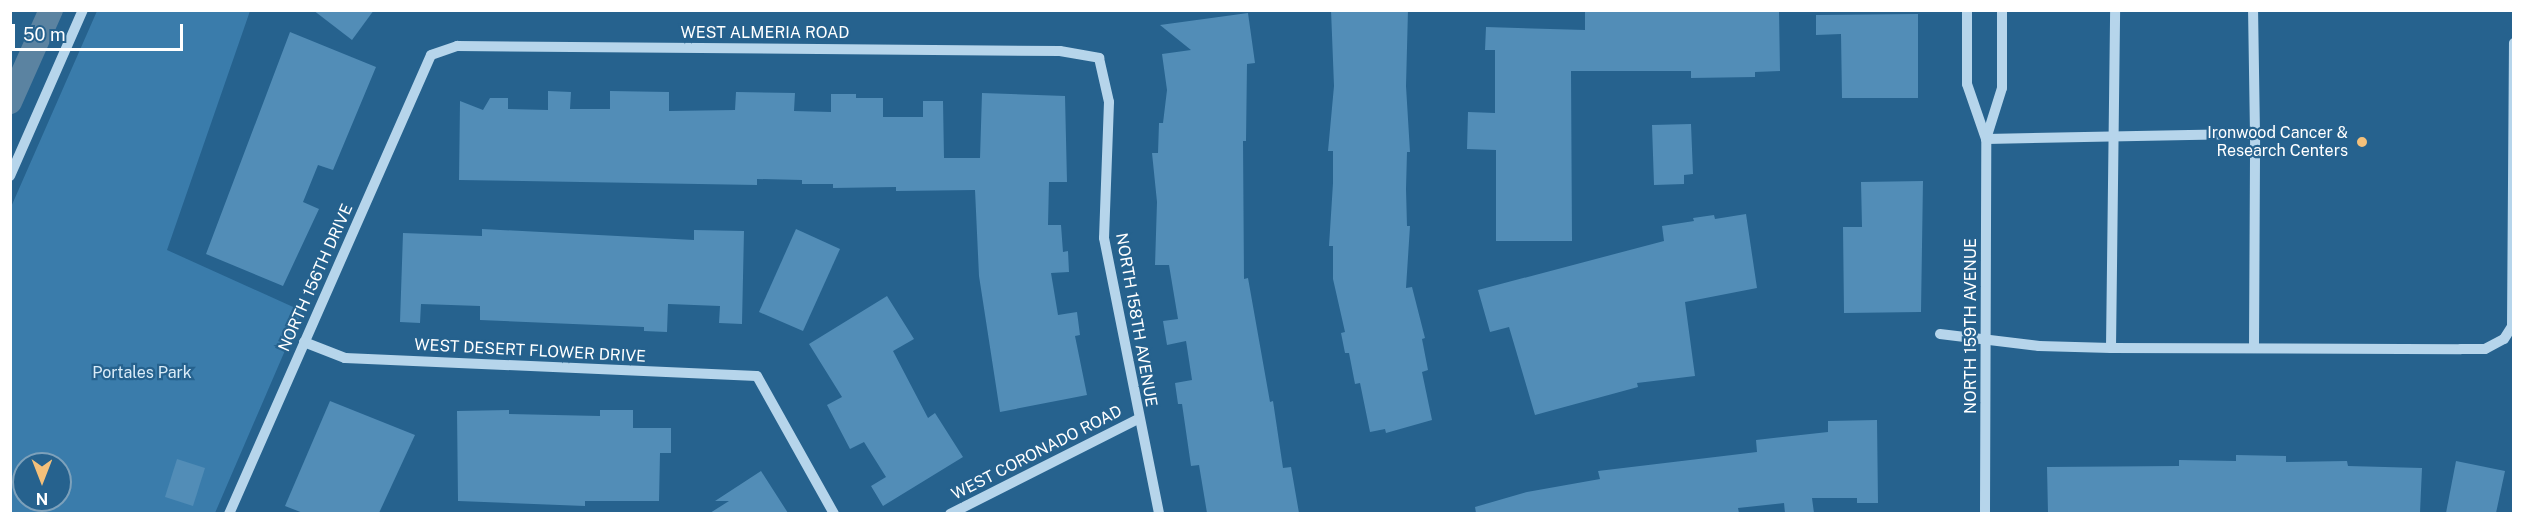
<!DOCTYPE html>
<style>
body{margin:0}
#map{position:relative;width:2524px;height:524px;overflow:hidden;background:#26628e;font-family:"Public Sans",sans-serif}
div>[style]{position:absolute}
.green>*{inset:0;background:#3a7cab}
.canal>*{height:24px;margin:-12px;padding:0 12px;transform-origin:12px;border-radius:12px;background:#5b83a1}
.building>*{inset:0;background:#528db7}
.minor>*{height:10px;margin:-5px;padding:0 5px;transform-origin:5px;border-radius:5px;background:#b6d5eb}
.dots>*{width:16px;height:16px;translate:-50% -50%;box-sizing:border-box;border:3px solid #26628e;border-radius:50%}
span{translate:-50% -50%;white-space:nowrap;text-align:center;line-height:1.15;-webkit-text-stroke:4.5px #26628e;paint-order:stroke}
.street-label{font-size:16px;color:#fff}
.poi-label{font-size:16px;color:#fff}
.right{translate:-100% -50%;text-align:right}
.park-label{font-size:16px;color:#daecf8}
.frame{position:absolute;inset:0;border:12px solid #fff;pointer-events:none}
.north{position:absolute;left:12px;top:452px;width:60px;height:60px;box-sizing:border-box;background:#26628e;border:2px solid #7da1bb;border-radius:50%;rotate:180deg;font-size:16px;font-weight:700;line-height:24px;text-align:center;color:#fff}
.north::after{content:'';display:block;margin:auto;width:21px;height:27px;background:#f4c07a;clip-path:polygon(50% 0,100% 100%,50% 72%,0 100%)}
.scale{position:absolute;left:12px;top:24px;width:171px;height:27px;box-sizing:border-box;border:3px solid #fff;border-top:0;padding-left:8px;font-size:18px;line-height:21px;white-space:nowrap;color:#fff;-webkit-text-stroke:4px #26628e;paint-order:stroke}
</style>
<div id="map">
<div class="green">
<i style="clip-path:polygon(evenodd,97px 11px,250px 11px,167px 250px,302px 311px,215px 513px,11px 514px,11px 207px,97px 11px,24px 464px,60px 464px,60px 500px,24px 500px,24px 464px)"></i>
</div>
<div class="canal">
<i style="left:10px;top:102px;width:101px;rotate:-66deg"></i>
</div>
<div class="building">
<i style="clip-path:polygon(313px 10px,374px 10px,352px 40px)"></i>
<i style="clip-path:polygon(1331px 10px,1408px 10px,1406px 86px,1410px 152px,1407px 152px,1406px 189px,1407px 226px,1410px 226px,1406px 288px,1412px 287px,1425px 338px,1422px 339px,1428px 370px,1422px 372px,1432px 420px,1386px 433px,1385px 429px,1370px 432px,1360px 383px,1355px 384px,1349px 353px,1345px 353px,1341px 333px,1345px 332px,1333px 279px,1333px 246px,1329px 246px,1333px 183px,1333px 151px,1328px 151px,1334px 86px)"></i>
<i style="clip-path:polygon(1585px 10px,1779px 10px,1780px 71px,1755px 72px,1755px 77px,1691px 78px,1691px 71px,1571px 71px,1572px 241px,1496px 241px,1496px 150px,1467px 149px,1468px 112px,1495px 113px,1495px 50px,1485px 50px,1486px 27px,1585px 30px)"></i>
<i style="clip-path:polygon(1248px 13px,1255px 63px,1247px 64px,1246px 141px,1243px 141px,1244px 279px,1248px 278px,1270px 402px,1273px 401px,1283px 468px,1291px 467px,1299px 513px,1207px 513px,1199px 465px,1191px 466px,1182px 404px,1178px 404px,1175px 383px,1192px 380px,1186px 341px,1167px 345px,1163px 321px,1178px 319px,1169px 265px,1155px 265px,1157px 202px,1152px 153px,1158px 153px,1159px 123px,1163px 123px,1167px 90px,1162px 54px,1191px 50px,1160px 25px)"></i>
<i style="clip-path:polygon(1918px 14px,1918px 98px,1842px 98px,1841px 34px,1816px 35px,1816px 15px)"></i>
<i style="clip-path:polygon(290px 32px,376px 67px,333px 170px,318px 165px,303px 202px,319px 209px,283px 286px,206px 254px)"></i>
<i style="clip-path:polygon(548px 91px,571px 92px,570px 109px,610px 109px,610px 91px,669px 92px,669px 111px,735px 110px,736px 92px,795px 93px,794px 111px,831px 112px,831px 94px,856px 94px,856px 98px,883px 98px,883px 117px,923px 117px,923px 101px,943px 101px,944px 158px,980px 158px,982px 93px,1065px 96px,1067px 182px,1049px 182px,1048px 225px,1061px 225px,1063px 252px,1068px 251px,1069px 272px,1051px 273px,1058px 315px,1077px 312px,1080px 335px,1075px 336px,1087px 395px,1000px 412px,979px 276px,975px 190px,896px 191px,896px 187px,833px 188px,833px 184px,802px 184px,802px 180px,757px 179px,757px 185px,459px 180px,460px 101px,483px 110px,490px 98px,508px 98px,508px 109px,548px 110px)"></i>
<i style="clip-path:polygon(1691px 124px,1693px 174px,1684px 175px,1684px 184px,1654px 185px,1652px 125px)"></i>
<i style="clip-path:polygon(1923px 181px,1921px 312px,1844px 313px,1843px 227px,1862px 227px,1861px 182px)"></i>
<i style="clip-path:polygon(1746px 214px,1757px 288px,1685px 302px,1695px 376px,1637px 383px,1638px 387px,1535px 415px,1509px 327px,1490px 332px,1478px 290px,1664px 241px,1662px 226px,1694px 221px,1693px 218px,1714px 215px,1715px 219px)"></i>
<i style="clip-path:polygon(482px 229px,694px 240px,694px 230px,744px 231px,742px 324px,719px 323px,720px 306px,668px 304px,667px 332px,644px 331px,644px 327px,480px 320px,480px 306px,421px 304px,420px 323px,400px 322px,403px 233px,482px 236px)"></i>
<i style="clip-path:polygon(796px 229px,840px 249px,803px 331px,759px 312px)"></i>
<i style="clip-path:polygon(887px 296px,914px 339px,893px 351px,928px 418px,935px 413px,963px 457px,883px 506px,871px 486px,886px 477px,864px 442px,850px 449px,827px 405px,842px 397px,809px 344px)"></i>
<i style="clip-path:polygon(330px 401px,415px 435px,379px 513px,303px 513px,285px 506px)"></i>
<i style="clip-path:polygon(509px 410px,509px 414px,600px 416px,600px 410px,633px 410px,633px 428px,671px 428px,671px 453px,660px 453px,659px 501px,585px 501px,585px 506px,458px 501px,457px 411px)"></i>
<i style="clip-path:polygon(1877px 420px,1878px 503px,1857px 503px,1857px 498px,1812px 498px,1814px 513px,1785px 513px,1784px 503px,1738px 508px,1739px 513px,1476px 513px,1475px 507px,1527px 492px,1600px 479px,1598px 471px,1757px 452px,1756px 440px,1828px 432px,1828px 421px)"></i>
<i style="clip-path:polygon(2236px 455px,2286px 456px,2286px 462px,2347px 461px,2348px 466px,2422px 468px,2420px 513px,2048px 513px,2047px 467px,2179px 466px,2179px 460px,2236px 461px)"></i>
<i style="clip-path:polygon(177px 459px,205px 468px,193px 506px,165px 497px)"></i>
<i style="clip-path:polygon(2456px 461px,2505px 471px,2496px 513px,2446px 513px)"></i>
<i style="clip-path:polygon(761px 471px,788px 513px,710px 513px,729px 501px,715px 501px)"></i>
</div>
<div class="minor">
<i style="left:1967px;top:10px;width:74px;rotate:90deg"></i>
<i style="left:1967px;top:84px;width:58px;rotate:70.9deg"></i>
<i style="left:1986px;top:139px;width:269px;rotate:-1.1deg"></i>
<i style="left:2255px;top:134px;width:124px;rotate:-90.9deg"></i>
<i style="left:10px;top:176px;width:181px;rotate:-66.3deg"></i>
<i style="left:1940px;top:334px;width:100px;rotate:6.9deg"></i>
<i style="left:2039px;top:346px;width:72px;rotate:1.6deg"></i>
<i style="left:2111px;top:348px;width:338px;rotate:-89.3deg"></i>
<i style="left:304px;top:342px;width:44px;rotate:21.3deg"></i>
<i style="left:345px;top:358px;width:412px;rotate:2.5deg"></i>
<i style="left:757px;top:376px;width:158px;rotate:60.8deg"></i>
<i style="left:2111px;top:348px;width:350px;rotate:0.2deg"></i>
<i style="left:2461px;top:349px;width:24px"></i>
<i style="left:2485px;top:349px;width:21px;rotate:-28deg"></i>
<i style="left:2504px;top:339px;width:15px;rotate:-58deg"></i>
<i style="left:2512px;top:326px;width:283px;rotate:-89.6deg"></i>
<i style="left:2254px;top:348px;width:214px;rotate:-89.7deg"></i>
<i style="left:229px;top:514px;width:501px;rotate:-66.25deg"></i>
<i style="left:431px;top:55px;width:28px;rotate:-19deg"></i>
<i style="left:457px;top:46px;width:603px;rotate:0.48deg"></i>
<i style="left:1060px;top:51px;width:40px;rotate:10deg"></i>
<i style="left:1099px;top:58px;width:45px;rotate:77.2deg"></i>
<i style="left:1109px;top:102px;width:136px;rotate:92.1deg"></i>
<i style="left:1104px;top:238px;width:281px;rotate:78.7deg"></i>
<i style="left:950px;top:514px;width:211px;rotate:-26.8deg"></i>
<i style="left:1985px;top:514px;width:375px;rotate:-89.8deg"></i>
<i style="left:1986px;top:139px;width:53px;rotate:-72.6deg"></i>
<i style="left:2002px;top:88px;width:78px;rotate:-90deg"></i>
</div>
<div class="dots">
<i style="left:2362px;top:142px;background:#f4c07a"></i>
</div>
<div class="street-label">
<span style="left:765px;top:33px">WEST ALMERIA ROAD</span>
<span style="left:316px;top:278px;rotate:-66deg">NORTH 156TH DRIVE</span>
<span style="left:1136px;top:320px;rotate:80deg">NORTH 158TH AVENUE</span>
<span style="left:1971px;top:326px;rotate:-90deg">NORTH 159TH AVENUE</span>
<span style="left:530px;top:351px;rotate:3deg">WEST DESERT FLOWER DRIVE</span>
<span style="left:1037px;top:453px;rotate:-27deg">WEST CORONADO ROAD</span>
</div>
<div class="poi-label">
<span class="right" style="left:2348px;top:142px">Ironwood Cancer &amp;<br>Research Centers</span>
</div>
<div class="park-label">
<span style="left:142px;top:373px">Portales Park</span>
</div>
<div class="frame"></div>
<div class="north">N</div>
<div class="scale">50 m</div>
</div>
